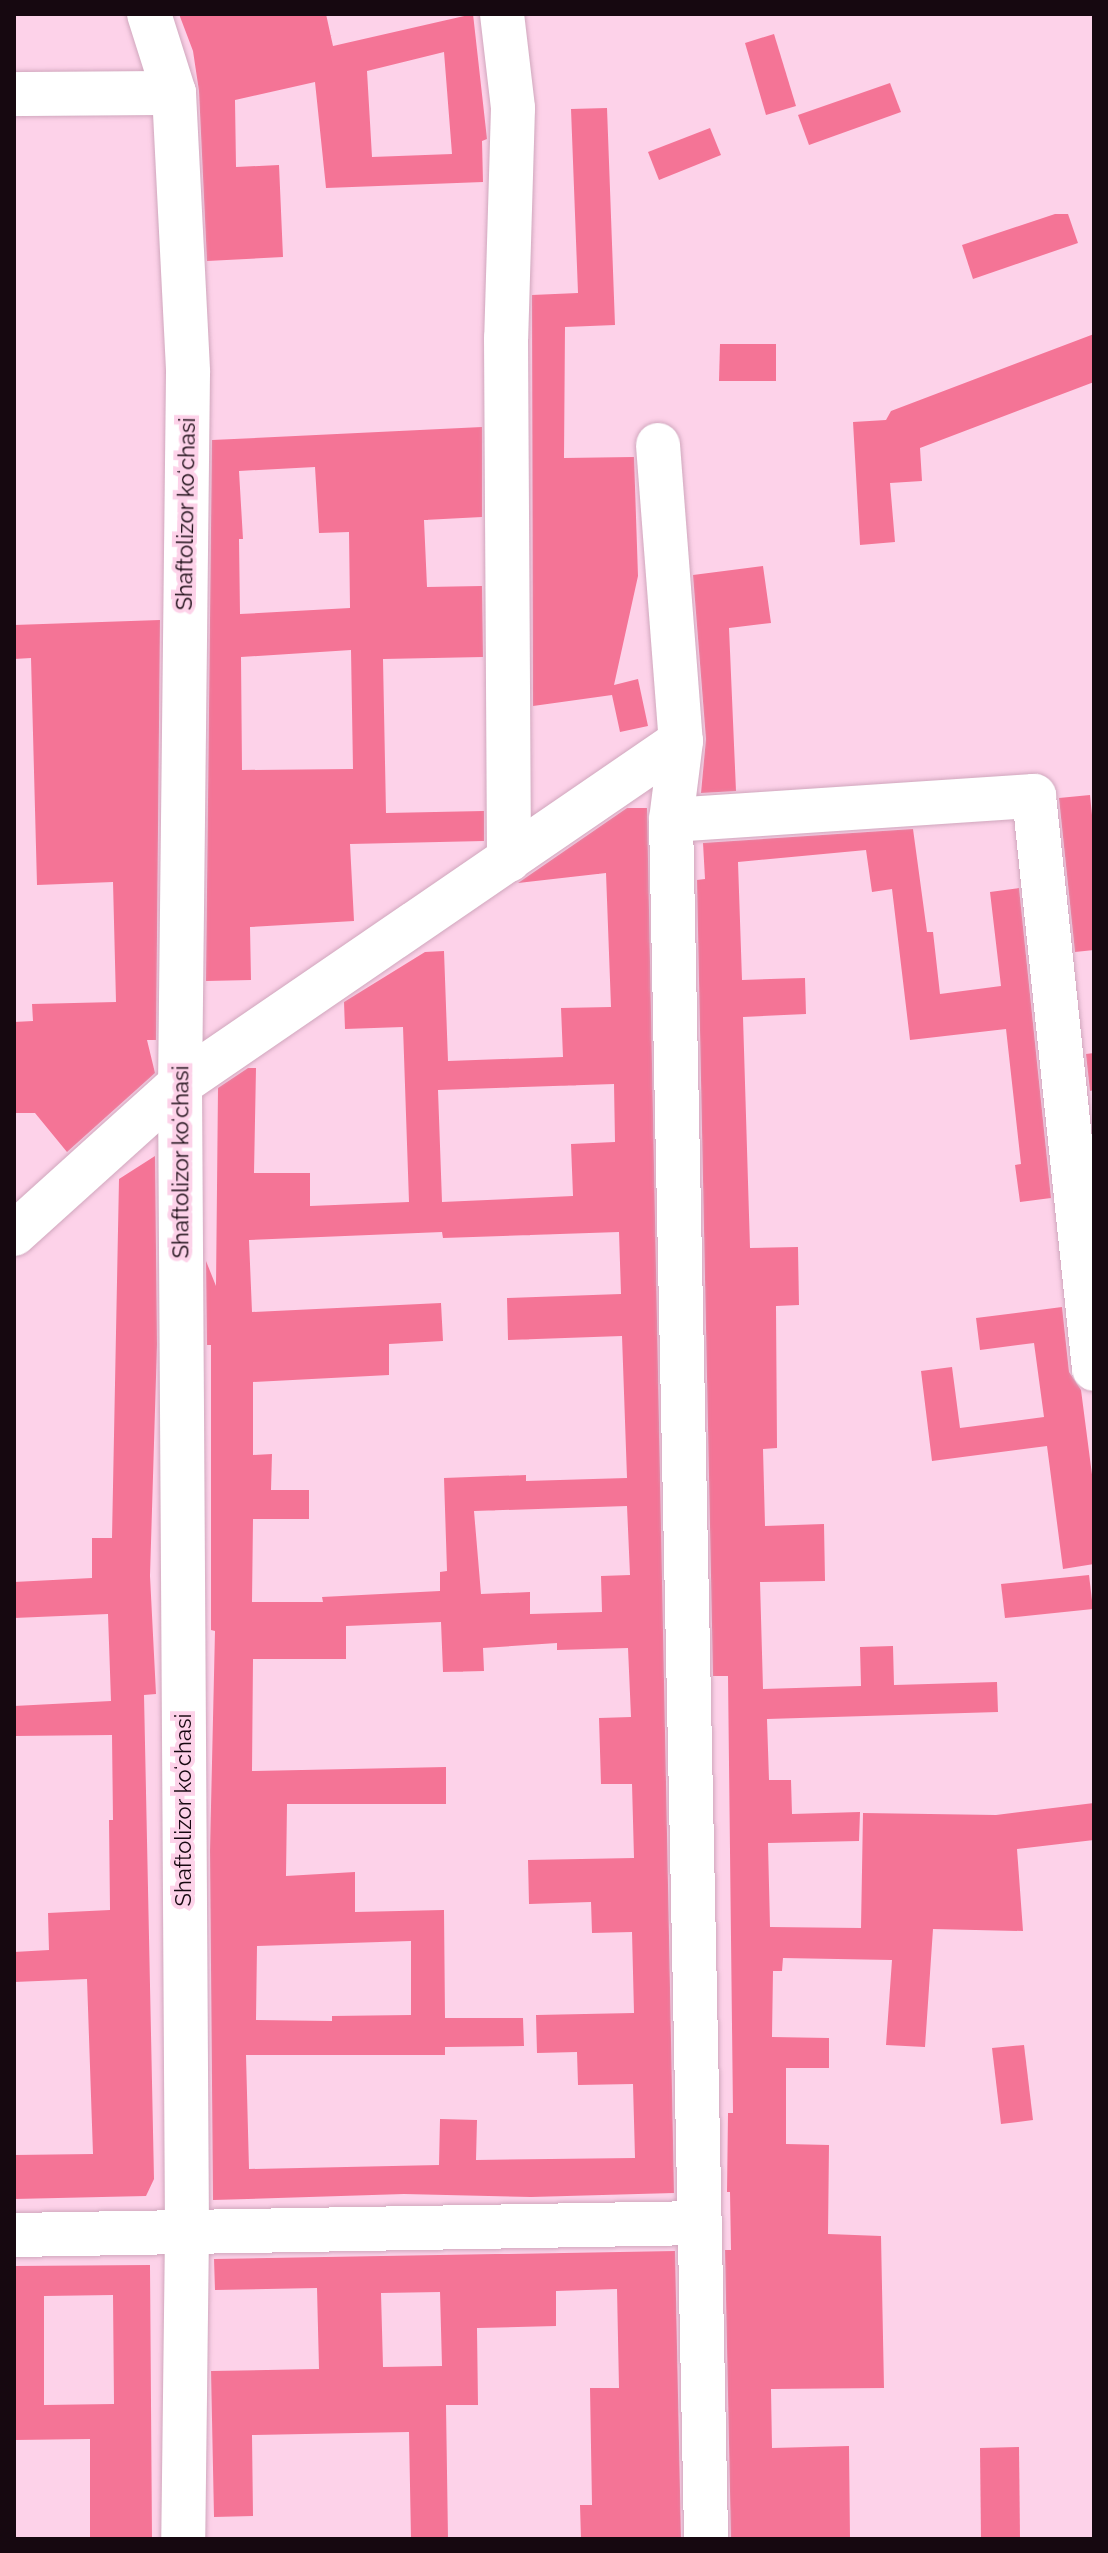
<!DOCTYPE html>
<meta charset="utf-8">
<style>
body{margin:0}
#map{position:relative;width:1108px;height:2553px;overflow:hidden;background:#fdd2e9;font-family:Raleway,sans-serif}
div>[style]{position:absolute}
.building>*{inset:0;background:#f47496}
.roads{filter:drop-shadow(0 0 2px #d0a7bd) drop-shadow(0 0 2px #d0a7bd)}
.minor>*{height:44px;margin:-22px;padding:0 22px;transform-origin:22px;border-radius:22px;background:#fff}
span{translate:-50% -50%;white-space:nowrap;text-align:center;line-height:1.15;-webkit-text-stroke:8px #fdd2e9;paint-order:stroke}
.street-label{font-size:22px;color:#160810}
.frame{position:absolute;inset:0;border:16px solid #160810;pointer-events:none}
</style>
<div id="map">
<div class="building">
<i style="clip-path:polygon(evenodd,179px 14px,326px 14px,333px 46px,473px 14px,487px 139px,482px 141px,483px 182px,326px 188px,315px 82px,235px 100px,236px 167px,279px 165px,283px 257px,207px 261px,199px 91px,193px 51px,179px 14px,444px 52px,452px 154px,372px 157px,367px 71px,444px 52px)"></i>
<i style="clip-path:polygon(774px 34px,796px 106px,766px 115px,745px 43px)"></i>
<i style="clip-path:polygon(890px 83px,901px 112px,809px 145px,798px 115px)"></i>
<i style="clip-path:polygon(607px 108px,615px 325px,565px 327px,564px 458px,634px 457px,638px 576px,614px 685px,638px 679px,648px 726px,620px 732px,612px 695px,533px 706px,532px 295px,578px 293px,571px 109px)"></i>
<i style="clip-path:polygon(710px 128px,721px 155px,659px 180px,648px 152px)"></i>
<i style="clip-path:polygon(1068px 214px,1078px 243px,973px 279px,962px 245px,1055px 214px)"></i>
<i style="clip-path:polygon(1094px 334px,1094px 382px,920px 448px,922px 481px,890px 483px,895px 542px,860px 545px,853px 422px,886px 420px,891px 411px)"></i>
<i style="clip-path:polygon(720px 344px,776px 344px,776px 381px,719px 381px)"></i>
<i style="clip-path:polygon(evenodd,482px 427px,482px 517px,424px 520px,427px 587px,482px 586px,483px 657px,383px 659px,386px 813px,484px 811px,484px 841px,350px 844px,354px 921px,250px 927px,251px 980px,206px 981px,212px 440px,482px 427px,315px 467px,319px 533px,349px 532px,350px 608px,240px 614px,239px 539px,243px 539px,239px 471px,315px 467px,482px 427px,351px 650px,353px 769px,242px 770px,241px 657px,351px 650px)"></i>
<i style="clip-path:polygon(763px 566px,771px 623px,729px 628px,736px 791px,701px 793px,706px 739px,693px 575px)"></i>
<i style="clip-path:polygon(160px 620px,156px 1040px,147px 1040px,155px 1073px,67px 1152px,35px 1113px,14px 1113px,14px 1022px,33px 1021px,32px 1004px,116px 1002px,113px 882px,37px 885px,31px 658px,14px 659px,14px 625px)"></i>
<i style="clip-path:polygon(1090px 795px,1094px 835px,1094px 950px,1075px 952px,1059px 798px)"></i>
<i style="clip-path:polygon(evenodd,627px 808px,647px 808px,674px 2193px,531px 2197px,404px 2194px,213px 2200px,210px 1850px,215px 1631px,211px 1630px,211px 1345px,207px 1345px,206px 1261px,216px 1286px,218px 1088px,248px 1068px,256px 1068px,254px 1173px,310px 1173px,310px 1206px,409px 1202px,403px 1027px,345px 1029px,344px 1002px,425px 952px,444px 951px,448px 1061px,563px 1057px,561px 1008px,611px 1007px,606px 873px,518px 883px,627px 808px,614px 1084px,615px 1142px,571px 1144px,573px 1196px,442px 1202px,438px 1090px,614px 1084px,627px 808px,442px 1232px,443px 1238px,619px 1232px,621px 1294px,507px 1298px,508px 1340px,622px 1336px,627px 1478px,526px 1481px,526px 1475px,444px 1478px,447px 1571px,440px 1572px,440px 1591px,322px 1597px,323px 1602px,252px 1602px,253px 1519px,309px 1519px,309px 1490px,271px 1490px,272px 1454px,253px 1455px,253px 1382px,389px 1375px,389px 1344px,443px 1341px,441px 1303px,252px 1312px,249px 1240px,442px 1232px,627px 808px,627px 1506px,630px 1575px,601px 1576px,602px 1612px,530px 1614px,530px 1592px,481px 1594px,474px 1511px,627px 1506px,627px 808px,441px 1622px,443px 1672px,484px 1671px,483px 1648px,557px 1643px,557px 1650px,628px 1648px,631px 1717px,599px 1718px,601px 1784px,632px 1784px,634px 1858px,528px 1860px,529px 1904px,591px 1902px,592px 1933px,632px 1932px,634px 2013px,536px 2015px,537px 2053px,577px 2052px,578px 2085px,633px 2084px,635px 2158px,476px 2160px,477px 2120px,440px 2119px,439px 2165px,249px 2169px,246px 2055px,445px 2055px,445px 2047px,524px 2046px,523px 2018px,445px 2018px,444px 1910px,355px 1912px,355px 1872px,286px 1876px,287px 1804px,446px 1804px,446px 1767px,252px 1771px,253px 1659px,346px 1659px,346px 1626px,441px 1622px,627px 808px,411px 1941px,411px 2015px,332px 2016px,332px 2021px,256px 2020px,257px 1946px,411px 1941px)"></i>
<i style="clip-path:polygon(913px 829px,927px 932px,933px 932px,940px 994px,1001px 986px,990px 892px,1019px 888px,1051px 1198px,1020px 1202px,1015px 1165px,1021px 1164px,1006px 1029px,910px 1040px,892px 889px,872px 892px,866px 850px,738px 862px,742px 980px,805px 978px,806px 1014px,743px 1017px,750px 1248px,798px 1247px,799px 1305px,776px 1306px,777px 1448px,763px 1449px,765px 1526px,824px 1524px,825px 1581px,760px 1582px,763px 1689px,861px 1686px,860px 1647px,893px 1646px,894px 1685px,997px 1682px,998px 1712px,767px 1719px,769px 1780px,791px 1780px,792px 1814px,860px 1812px,859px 1841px,768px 1843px,770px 1927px,861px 1928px,863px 1813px,996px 1815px,1094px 1803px,1094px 1840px,1017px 1849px,1023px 1931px,933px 1929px,925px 2047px,886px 2045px,892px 1960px,783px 1958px,782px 1971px,773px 1971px,772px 2037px,829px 2038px,829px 2068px,786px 2068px,786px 2144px,829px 2145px,828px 2234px,881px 2236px,884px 2388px,771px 2389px,772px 2448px,849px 2446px,850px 2539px,731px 2539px,725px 2250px,731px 2250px,730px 2192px,727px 2192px,728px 2113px,733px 2113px,728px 1676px,713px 1676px,697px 880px,705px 879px,703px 843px)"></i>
<i style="clip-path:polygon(1094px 1053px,1094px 1090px,1090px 1091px,1086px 1054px)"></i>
<i style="clip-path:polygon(155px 1156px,157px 1344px,150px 1576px,156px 1694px,144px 1695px,154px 2179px,146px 2196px,14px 2199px,14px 2155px,93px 2154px,87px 1979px,14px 1982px,14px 1952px,49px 1950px,48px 1913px,110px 1910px,109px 1820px,113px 1820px,112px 1735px,14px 1736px,14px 1706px,111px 1701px,108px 1614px,14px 1618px,14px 1582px,92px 1578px,92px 1538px,112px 1538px,119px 1179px)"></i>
<i style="clip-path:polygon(1062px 1307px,1069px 1372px,1081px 1390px,1094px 1490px,1094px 1564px,1063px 1569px,1047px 1446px,932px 1461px,921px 1371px,952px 1367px,960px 1428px,1044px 1417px,1034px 1343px,980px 1350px,976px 1318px)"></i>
<i style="clip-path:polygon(1089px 1575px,1093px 1609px,1005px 1618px,1001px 1584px)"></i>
<i style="clip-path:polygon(1024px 2045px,1033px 2120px,1001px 2124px,992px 2048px)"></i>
<i style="clip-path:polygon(evenodd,675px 2251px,681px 2539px,581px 2539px,580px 2505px,592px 2505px,590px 2388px,619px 2388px,617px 2289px,556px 2291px,556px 2326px,477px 2328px,478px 2405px,446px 2405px,448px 2539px,411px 2539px,409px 2432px,252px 2435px,253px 2516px,214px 2517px,211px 2371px,319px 2369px,317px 2288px,215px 2290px,214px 2259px,675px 2251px,440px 2292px,442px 2366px,383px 2367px,381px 2293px,440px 2292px)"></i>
<i style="clip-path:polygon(evenodd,150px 2265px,152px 2539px,90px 2539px,90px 2439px,14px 2440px,14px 2266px,150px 2265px,113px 2295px,114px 2404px,44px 2405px,44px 2296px,113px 2295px)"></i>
<i style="clip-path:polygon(1019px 2447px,1020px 2539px,981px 2539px,980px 2448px)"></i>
</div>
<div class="roads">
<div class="minor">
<i style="left:149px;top:14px;width:83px;rotate:72.4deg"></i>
<i style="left:174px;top:93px;width:280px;rotate:87.1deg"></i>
<i style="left:188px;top:373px;width:711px;rotate:90.64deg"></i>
<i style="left:180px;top:1084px;width:1148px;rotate:89.65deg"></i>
<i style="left:187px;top:2232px;width:307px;rotate:90.7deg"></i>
<i style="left:502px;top:14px;width:95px;rotate:83.3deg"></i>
<i style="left:513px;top:108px;width:230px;rotate:91.7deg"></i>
<i style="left:506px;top:338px;width:522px;rotate:89.67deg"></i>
<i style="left:14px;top:94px;width:160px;rotate:-0.4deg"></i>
<i style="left:658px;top:445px;width:297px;rotate:85.6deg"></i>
<i style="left:671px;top:820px;width:364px;rotate:-3.8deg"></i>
<i style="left:1034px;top:796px;width:576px;rotate:84.02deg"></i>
<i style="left:14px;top:1234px;width:224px;rotate:-42.1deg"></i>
<i style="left:180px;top:1084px;width:607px;rotate:-34.4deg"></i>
<i style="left:681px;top:741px;width:80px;rotate:97.2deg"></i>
<i style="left:671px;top:820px;width:1719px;rotate:88.83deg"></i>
<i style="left:14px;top:2235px;width:686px;rotate:-1deg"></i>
</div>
</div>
<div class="street-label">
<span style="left:186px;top:514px;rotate:-89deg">Shaftolizor koʻchasi</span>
<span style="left:181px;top:1162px;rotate:-90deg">Shaftolizor koʻchasi</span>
<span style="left:184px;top:1810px;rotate:-90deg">Shaftolizor koʻchasi</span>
</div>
<div class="frame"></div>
</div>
